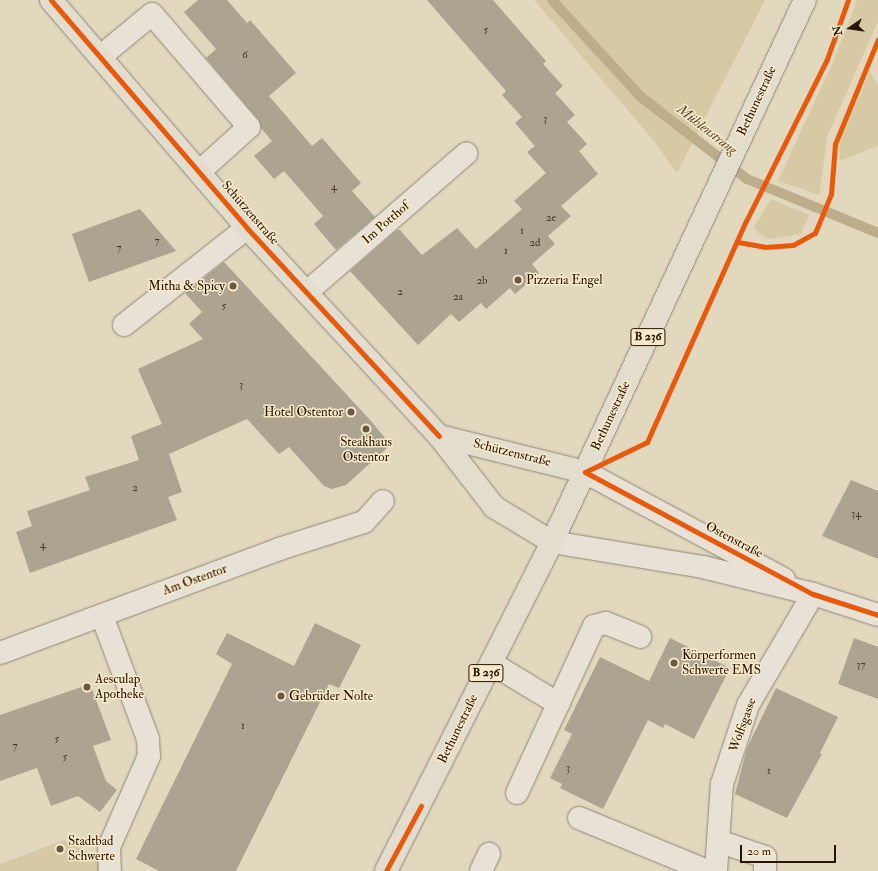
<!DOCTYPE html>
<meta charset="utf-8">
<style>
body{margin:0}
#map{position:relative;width:878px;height:871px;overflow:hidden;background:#e2d8be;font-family:"IM FELL Double Pica",serif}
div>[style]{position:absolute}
.green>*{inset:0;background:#d8c9a5}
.stream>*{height:10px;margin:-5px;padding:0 5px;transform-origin:5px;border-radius:5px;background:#bdad8a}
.building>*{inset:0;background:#aca391}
.roads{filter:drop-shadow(0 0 1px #908776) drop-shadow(0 0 1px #908776)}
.minor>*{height:22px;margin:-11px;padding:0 11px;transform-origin:11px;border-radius:11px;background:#e7e2d5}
.major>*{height:22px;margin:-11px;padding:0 11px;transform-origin:11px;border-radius:11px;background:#e3ddce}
.cycleway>*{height:5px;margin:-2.5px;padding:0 2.5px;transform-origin:2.5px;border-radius:2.5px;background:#e8590c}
.dots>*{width:11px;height:11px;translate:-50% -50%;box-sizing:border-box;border:2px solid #f6eacb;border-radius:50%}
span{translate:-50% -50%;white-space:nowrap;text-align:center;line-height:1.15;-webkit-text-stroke:3px #f6eacb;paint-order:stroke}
.number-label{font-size:11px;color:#4a3725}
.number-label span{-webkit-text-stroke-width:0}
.shield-label span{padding:1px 3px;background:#f6eacb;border:1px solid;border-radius:3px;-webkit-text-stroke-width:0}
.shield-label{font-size:12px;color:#291301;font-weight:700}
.street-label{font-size:13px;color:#291301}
.poi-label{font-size:13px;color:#291301}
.left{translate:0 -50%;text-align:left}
.right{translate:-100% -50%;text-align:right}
.water-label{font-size:14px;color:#5e492f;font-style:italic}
.north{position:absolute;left:830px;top:8px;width:40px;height:40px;-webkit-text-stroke:3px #f6eacb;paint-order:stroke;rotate:257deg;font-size:11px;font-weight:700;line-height:16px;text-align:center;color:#291301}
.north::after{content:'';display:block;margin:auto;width:14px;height:18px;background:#291301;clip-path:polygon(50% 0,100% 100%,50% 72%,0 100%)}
.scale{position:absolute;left:740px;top:845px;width:96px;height:18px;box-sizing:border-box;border:2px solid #291301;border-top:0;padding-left:5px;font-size:12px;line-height:14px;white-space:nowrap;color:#291301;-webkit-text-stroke:3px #f6eacb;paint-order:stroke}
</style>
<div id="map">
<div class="green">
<i style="clip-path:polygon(534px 0,765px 0,677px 173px,654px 141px)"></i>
<i style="clip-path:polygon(857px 0,878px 0,878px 21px,828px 135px,819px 195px,778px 181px,833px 62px)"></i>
<i style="clip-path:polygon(870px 71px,878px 86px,878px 146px,840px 161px,839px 143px)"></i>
<i style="clip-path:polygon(771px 199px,809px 215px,801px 234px,768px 239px,758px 233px,754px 227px)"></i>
<i style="clip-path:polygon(64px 840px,100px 859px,104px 871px,0 871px,0 864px)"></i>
</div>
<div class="stream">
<i style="left:552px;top:0;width:132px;rotate:47.5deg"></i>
<i style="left:641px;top:97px;width:134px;rotate:37.7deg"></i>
<i style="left:747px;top:179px;width:142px;rotate:22.4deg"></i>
</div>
<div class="building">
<i style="clip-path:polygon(198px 0,227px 0,247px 23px,250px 20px,296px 73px,269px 96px,312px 146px,322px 138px,361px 183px,352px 191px,375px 217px,336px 250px,314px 224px,323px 216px,304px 194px,284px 171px,274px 179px,254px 156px,272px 141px,261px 128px,258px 119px,206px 58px,216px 49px,184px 12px)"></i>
<i style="clip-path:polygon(427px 0,493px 0,546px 61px,543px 64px,563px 86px,555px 93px,575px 115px,567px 122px,587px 144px,579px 151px,598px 174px,561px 206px,571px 216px,548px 236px,555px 244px,532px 264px,539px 273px,515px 294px,510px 288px,486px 309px,481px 303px,459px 322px,451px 314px,418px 345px,350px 271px,397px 230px,400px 230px,422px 255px,457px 228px,476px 249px,522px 209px,514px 201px,546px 173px,527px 152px,535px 146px,515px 123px,522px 117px,502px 95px,506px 91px)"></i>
<i style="clip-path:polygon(140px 209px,176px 251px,89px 282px,72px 234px)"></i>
<i style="clip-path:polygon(224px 262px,371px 421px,385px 438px,387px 448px,346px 485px,332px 489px,324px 486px,289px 447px,279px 454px,247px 419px,169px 454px,182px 492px,168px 497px,177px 520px,30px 573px,16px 532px,32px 526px,27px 511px,90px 490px,85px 477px,139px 460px,131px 436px,162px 424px,138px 369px,203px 339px,189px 324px,202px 312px,185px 293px)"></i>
<i style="clip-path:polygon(851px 480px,878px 491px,878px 559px,822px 536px)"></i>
<i style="clip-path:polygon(315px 623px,361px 645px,339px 688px,329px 684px,236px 871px,159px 871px,136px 859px,232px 664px,216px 654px,227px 633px,294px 666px)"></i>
<i style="clip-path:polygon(670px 638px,730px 668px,694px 739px,665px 724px,663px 728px,648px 720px,603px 809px,560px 788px,562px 784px,550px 778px,572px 734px,564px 730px,600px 657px,649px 681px)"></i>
<i style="clip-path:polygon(854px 638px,878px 647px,878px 699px,838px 684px)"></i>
<i style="clip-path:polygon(90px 684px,111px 740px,93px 746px,106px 781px,117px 790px,100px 812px,78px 796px,51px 806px,37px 768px,0 781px,0 715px)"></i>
<i style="clip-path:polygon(776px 688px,838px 717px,820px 753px,822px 754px,787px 818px,735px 794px,747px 748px)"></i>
</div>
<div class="roads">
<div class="minor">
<i style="left:100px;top:57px;width:67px;rotate:-39.6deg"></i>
<i style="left:152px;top:14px;width:149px;rotate:49.4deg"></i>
<i style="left:249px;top:127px;width:67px;rotate:138deg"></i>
<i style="left:307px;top:292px;width:211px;rotate:-41deg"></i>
<i style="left:124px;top:325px;width:157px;rotate:-38.3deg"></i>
<i style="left:585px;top:472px;width:226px;rotate:28.3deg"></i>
<i style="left:552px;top:542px;width:153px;rotate:9.4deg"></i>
<i style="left:703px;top:567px;width:113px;rotate:13.8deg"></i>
<i style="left:813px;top:594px;width:68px;rotate:17.9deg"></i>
<i style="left:102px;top:616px;width:131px;rotate:69.5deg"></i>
<i style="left:148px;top:739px;width:17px;rotate:87deg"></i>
<i style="left:149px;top:756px;width:99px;rotate:113.7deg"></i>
<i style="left:109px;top:847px;width:24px;rotate:88deg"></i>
<i style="left:0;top:653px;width:298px;rotate:-20.4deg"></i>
<i style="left:279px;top:549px;width:89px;rotate:-17.6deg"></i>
<i style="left:364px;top:522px;width:28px;rotate:-48deg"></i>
<i style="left:491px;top:663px;width:79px;rotate:31.1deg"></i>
<i style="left:517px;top:793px;width:184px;rotate:-65.2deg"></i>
<i style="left:594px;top:626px;width:12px;rotate:-14deg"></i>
<i style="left:606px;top:623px;width:37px;rotate:22deg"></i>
<i style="left:579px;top:818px;width:139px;rotate:22.5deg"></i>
<i style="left:718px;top:841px;width:50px;rotate:18.8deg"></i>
<i style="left:765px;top:857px;width:14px;rotate:90deg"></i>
<i style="left:481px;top:871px;width:19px;rotate:-65deg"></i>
<i style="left:716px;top:871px;width:87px;rotate:-86.1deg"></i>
<i style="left:722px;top:784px;width:83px;rotate:-71.8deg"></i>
<i style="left:748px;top:705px;width:129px;rotate:-59.6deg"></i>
</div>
<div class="major">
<i style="left:51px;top:0;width:301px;rotate:49.3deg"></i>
<i style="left:247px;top:228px;width:283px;rotate:47.3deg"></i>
<i style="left:439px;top:436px;width:90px;rotate:52.2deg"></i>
<i style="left:494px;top:507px;width:68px;rotate:31.1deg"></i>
<i style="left:439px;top:436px;width:150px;rotate:13.9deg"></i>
<i style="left:386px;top:871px;width:369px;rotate:-63.2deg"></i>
<i style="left:552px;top:542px;width:598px;rotate:-64.98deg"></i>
</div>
</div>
<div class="cycleway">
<i style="left:51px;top:0;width:301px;rotate:49.3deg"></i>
<i style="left:247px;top:228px;width:283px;rotate:47.3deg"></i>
<i style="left:738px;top:242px;width:27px;rotate:10deg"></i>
<i style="left:765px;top:247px;width:28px;rotate:-4deg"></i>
<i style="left:793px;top:245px;width:25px;rotate:-29deg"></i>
<i style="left:815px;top:233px;width:42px;rotate:-67.7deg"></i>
<i style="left:831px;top:194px;width:50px;rotate:-85.4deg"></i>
<i style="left:835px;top:144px;width:113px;rotate:-67.7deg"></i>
<i style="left:585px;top:472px;width:69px;rotate:-25.8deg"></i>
<i style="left:647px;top:442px;width:242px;rotate:-65.9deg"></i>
<i style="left:746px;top:221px;width:181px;rotate:-63.4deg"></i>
<i style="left:827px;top:59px;width:63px;rotate:-70.4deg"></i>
<i style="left:585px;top:472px;width:259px;rotate:28.2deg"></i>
<i style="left:813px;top:594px;width:68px;rotate:17.9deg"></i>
<i style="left:386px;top:871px;width:74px;rotate:-61.7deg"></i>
</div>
<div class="dots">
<i style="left:518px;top:280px;background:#6a5843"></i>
<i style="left:233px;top:286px;background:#6a5843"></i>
<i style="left:351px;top:412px;background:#6a5843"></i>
<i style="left:366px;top:429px;background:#6a5843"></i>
<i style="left:674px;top:663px;background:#6a5843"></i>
<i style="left:87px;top:687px;background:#6a5843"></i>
<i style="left:281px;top:696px;background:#6a5843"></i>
<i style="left:60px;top:849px;background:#6a5843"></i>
</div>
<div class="number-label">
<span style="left:486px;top:30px">5</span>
<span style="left:245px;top:55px">6</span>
<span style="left:545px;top:119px">3</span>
<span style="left:334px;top:187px">4</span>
<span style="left:551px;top:218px">2e</span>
<span style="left:522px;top:231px">1</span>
<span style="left:157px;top:241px">7</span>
<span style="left:535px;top:243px">2d</span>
<span style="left:119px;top:248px">7</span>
<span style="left:506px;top:251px">1</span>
<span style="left:482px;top:281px">2b</span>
<span style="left:400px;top:292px">2</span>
<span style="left:458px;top:297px">2a</span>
<span style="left:224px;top:306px">5</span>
<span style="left:241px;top:385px">3</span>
<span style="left:135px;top:488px">2</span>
<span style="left:856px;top:514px">34</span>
<span style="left:43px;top:545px">4</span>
<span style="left:861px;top:665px">37</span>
<span style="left:243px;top:726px">1</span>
<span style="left:57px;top:739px">5</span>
<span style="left:15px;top:746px">7</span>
<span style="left:65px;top:757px">5</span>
<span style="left:568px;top:768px">3</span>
<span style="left:769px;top:771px">1</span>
</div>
<div class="shield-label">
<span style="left:648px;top:337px">B 236</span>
<span style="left:486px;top:673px">B 236</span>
</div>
<div class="street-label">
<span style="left:757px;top:101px;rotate:-65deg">Bethunestraße</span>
<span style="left:250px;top:213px;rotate:49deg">Schützenstraße</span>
<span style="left:386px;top:223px;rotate:-41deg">Im Potthof</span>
<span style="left:611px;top:416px;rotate:-65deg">Bethunestraße</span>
<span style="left:512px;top:453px;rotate:14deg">Schützenstraße</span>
<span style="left:734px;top:540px;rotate:28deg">Ostenstraße</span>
<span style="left:195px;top:580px;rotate:-20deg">Am Ostentor</span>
<span style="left:743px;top:725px;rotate:-70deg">Wolfsgasse</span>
<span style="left:458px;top:729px;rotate:-64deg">Bethunestraße</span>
</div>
<div class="poi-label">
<span class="left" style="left:526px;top:280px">Pizzeria Engel</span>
<span class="right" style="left:225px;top:286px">Mitha &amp; Spicy</span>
<span class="right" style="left:343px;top:412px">Hotel Ostentor</span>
<span style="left:366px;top:450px">Steakhaus<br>Ostentor</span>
<span class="left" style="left:682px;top:663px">Körperformen<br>Schwerte EMS</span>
<span class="left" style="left:95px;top:687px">Aesculap<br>Apotheke</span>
<span class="left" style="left:289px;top:696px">Gebrüder Nolte</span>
<span class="left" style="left:68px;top:849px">Stadtbad<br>Schwerte</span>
</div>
<div class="water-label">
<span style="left:707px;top:130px;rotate:38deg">Mühlenstrang</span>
</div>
<div class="north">N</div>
<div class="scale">20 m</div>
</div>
